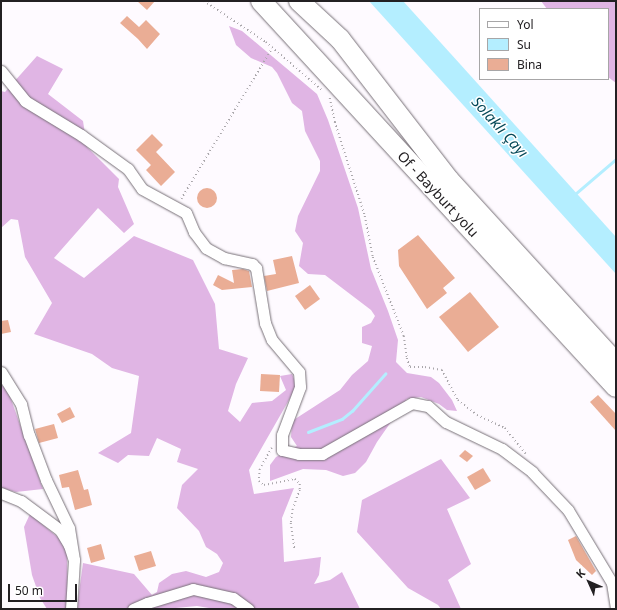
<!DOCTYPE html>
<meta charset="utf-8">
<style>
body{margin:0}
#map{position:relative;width:617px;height:610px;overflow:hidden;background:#fefaff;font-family:"Noto Sans",sans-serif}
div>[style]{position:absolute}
.forest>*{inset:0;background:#e0b5e4}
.water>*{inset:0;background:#b4eeff}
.stream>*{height:2.5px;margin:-1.25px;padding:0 1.25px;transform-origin:1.25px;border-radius:1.25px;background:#b4eeff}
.building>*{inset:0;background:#eaad95}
.round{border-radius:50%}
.path>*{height:1.5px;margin-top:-0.75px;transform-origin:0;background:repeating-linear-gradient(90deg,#aaa7ab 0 1px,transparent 0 4px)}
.roads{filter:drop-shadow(0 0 1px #787178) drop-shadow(0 0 1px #787178)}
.street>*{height:11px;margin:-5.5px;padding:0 5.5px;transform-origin:5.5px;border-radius:5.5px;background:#fff}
.highway>*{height:20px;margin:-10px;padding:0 10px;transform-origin:10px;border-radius:10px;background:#fff}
span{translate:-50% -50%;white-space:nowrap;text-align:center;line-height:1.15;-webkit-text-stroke:3px #fff;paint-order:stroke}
.street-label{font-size:14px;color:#232023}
.water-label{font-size:15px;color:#054958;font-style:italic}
.frame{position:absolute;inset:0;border:2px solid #232023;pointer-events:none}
.legend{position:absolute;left:479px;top:8px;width:130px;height:72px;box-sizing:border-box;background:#fff;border:1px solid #a7a6a7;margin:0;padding:5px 7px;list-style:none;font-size:12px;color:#232023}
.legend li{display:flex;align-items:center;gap:8px;height:20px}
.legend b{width:20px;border:1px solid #a7a6a7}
.north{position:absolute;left:569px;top:562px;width:40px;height:40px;-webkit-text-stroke:3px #fff;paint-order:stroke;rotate:315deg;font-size:11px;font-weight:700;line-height:16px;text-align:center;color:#232023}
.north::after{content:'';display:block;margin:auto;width:14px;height:18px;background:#232023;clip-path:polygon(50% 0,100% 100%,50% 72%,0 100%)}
.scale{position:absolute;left:8px;top:584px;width:69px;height:18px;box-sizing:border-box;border:2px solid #232023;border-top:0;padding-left:5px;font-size:12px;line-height:14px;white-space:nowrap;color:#232023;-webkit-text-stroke:3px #fff;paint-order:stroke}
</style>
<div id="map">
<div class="forest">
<i style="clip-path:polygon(541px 1px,616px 1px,616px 83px,608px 77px,608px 9px,547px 9px)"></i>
<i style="clip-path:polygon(229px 26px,242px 31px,317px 94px,328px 120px,358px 208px,371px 269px,388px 311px,398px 340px,396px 362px,407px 373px,431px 377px,439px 383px,452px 400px,457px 411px,447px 410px,439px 404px,421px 397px,407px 399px,377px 442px,366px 462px,355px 473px,343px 476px,326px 470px,303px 469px,270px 481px,270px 465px,276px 457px,297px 446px,291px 437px,292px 421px,340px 390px,352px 375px,368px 361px,372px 346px,362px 343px,362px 327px,371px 323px,375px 316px,371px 310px,325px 275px,308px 274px,299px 266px,303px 243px,295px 231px,298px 216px,320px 171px,320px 161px,305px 131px,302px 111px,292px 103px,277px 73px,272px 67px,251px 58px,236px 45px)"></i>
<i style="clip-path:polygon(37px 56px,63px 69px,48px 94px,83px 121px,87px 147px,119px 179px,118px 187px,134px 224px,124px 233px,98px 208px,54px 258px,84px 278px,134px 236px,193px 260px,215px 304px,219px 349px,248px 358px,236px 384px,228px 411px,240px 422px,252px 403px,272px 401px,286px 390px,280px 376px,292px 374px,297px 386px,249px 470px,254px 494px,294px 488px,282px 518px,284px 562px,321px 557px,319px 575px,314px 584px,330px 580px,342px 572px,360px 609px,215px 609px,197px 606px,165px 609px,78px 609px,77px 607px,83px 563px,134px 574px,152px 595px,157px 592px,159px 583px,172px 574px,186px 571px,206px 577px,219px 572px,223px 563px,217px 554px,206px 547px,199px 531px,177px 508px,182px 485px,198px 469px,177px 462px,181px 449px,157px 438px,149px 456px,128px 455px,118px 463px,98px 453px,131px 433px,139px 376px,112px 368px,92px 354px,34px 334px,52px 303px,25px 257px,18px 220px,11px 219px,1px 228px,1px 91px,5px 92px)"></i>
<i style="clip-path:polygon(1px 385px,7px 388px,43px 489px,16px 492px,1px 488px)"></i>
<i style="clip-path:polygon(441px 459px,470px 498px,447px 509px,471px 564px,448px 580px,461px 609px,441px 609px,438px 605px,408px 588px,357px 532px,362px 500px)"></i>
<i style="clip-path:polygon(30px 514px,60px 539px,67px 553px,68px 609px,47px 609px,40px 598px,32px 575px,24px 527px)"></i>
</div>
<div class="water">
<i style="clip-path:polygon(369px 1px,403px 1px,460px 64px,616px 237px,616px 274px)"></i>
</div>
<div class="stream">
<i style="left:574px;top:195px;width:55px;rotate:-40.6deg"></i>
<i style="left:308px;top:432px;width:36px;rotate:-21deg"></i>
<i style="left:342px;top:419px;width:13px;rotate:-39deg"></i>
<i style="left:352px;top:411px;width:50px;rotate:-48.3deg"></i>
</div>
<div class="building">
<i style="clip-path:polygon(137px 1px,155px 1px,147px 10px)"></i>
<i style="clip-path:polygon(127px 16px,139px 27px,146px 20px,160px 34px,147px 49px,138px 39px,120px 23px)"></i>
<i style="clip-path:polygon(152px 134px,163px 145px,156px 152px,175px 172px,161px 186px,146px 170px,151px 165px,136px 150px)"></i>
<i class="round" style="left:197px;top:188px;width:20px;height:20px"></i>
<i style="clip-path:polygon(418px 235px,455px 278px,443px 288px,447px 293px,427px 309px,399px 266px,398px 250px)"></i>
<i style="clip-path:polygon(292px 256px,299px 283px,267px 291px,264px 276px,276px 274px,273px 260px)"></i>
<i style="clip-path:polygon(243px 269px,249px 271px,252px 287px,222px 290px,213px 285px,218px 275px,234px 283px,232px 270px)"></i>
<i style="clip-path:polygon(310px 285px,320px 299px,305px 310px,295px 296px)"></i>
<i style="clip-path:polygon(470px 292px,499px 327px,468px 352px,439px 317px)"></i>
<i style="clip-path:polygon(8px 320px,11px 332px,1px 334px,1px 321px)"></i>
<i style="clip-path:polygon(261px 374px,280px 375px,279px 392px,260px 391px)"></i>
<i style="clip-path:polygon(598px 395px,616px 414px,616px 431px,590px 402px)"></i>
<i style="clip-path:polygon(70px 407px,75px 417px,62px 423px,57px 414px)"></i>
<i style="clip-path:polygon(54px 424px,58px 438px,39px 443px,35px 429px)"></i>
<i style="clip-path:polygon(465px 450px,473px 456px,467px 462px,459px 456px)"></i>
<i style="clip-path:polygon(483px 468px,491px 481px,475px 490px,467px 477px)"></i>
<i style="clip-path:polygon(78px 470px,84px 490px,88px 489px,92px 505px,75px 510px,69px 487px,62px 488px,59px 475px)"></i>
<i style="clip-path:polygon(576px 536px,596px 571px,592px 575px,576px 560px,568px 540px)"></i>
<i style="clip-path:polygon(101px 544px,105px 559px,91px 563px,87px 548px)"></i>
<i style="clip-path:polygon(151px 551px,156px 566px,139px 571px,134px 556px)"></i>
</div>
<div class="path">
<i style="left:204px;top:1px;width:74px;rotate:33.5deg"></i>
<i style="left:266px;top:42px;width:75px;rotate:40.7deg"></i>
<i style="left:330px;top:98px;width:25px;rotate:78deg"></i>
<i style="left:335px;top:122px;width:99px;rotate:72.3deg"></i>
<i style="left:365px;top:216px;width:42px;rotate:79deg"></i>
<i style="left:373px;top:257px;width:85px;rotate:68.6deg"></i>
<i style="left:404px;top:336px;width:22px;rotate:82deg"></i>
<i style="left:407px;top:358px;width:9px;rotate:72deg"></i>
<i style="left:410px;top:367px;width:15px"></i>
<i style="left:425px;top:367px;width:17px;rotate:10deg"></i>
<i style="left:442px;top:370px;width:34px;rotate:62deg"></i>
<i style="left:458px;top:400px;width:24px;rotate:38deg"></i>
<i style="left:477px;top:415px;width:31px;rotate:25deg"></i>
<i style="left:505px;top:428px;width:33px;rotate:51deg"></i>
<i style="left:181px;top:199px;width:176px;rotate:-58.9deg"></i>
<i style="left:272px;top:448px;width:24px;rotate:120deg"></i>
<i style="left:260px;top:469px;width:12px;rotate:95deg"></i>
<i style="left:259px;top:481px;width:6px;rotate:39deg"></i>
<i style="left:264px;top:485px;width:32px;rotate:-11deg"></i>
<i style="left:295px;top:479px;width:7px;rotate:45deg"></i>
<i style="left:300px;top:484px;width:6px;rotate:90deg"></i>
<i style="left:300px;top:490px;width:20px;rotate:110deg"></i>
<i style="left:293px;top:509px;width:14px;rotate:98deg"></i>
<i style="left:291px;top:523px;width:27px;rotate:82deg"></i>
</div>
<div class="roads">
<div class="street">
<i style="left:1px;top:71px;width:38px;rotate:51deg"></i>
<i style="left:25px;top:101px;width:66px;rotate:31.3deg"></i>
<i style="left:81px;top:135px;width:58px;rotate:35.9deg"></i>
<i style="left:128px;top:169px;width:24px;rotate:55deg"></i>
<i style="left:142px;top:189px;width:50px;rotate:28.6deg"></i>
<i style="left:186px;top:213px;width:21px;rotate:67deg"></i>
<i style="left:194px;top:232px;width:20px;rotate:53deg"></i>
<i style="left:206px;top:248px;width:21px;rotate:29deg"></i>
<i style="left:224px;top:258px;width:29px;rotate:12deg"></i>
<i style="left:252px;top:264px;width:6px;rotate:45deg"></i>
<i style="left:256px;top:268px;width:56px;rotate:80.7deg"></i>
<i style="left:265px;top:323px;width:18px;rotate:68deg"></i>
<i style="left:272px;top:340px;width:42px;rotate:49.8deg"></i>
<i style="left:299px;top:372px;width:15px;rotate:86deg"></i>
<i style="left:300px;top:387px;width:51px;rotate:110.6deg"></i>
<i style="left:282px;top:435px;width:15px;rotate:90deg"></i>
<i style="left:282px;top:450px;width:17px;rotate:13deg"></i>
<i style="left:299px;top:454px;width:23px"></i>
<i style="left:322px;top:454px;width:103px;rotate:-29.5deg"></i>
<i style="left:412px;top:403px;width:16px;rotate:11deg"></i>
<i style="left:428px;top:406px;width:24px;rotate:42deg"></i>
<i style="left:446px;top:422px;width:62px;rotate:25.7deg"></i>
<i style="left:502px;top:449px;width:38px;rotate:37deg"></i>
<i style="left:532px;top:472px;width:52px;rotate:46.5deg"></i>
<i style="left:568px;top:510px;width:85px;rotate:58.9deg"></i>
<i style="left:612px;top:583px;width:24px;rotate:81deg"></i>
<i style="left:1px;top:372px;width:38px;rotate:58deg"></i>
<i style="left:21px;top:404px;width:32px;rotate:76deg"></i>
<i style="left:29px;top:435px;width:48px;rotate:69.3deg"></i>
<i style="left:46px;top:480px;width:53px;rotate:64.4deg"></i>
<i style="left:69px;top:528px;width:32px;rotate:81deg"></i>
<i style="left:1px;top:493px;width:22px;rotate:22deg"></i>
<i style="left:21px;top:501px;width:49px;rotate:36.6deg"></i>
<i style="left:60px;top:530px;width:17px;rotate:59deg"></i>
<i style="left:69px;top:545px;width:16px;rotate:72deg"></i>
<i style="left:74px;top:560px;width:49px;rotate:93.5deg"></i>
<i style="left:133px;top:609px;width:15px;rotate:-23deg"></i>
<i style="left:147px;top:603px;width:48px;rotate:-16.9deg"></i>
<i style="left:193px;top:589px;width:41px;rotate:12.7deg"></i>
<i style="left:233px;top:598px;width:19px;rotate:36deg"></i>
</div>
<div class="highway">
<i style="left:261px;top:1px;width:524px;rotate:47.4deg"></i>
<i style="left:299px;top:1px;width:56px;rotate:42.8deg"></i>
<i style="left:340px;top:39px;width:178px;rotate:52.3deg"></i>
<i style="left:449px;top:180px;width:248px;rotate:47.6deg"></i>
</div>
</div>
<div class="street-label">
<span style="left:438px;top:194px;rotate:47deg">Of - Bayburt yolu</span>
</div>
<div class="water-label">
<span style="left:500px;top:127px;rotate:48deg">Solaklı Çayı</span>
</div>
<div class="frame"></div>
<ul class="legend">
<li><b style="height:5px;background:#fff"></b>Yol</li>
<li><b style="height:11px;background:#b4eeff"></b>Su</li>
<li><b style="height:11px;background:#eaad95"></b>Bina</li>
</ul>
<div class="north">K</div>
<div class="scale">50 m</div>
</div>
